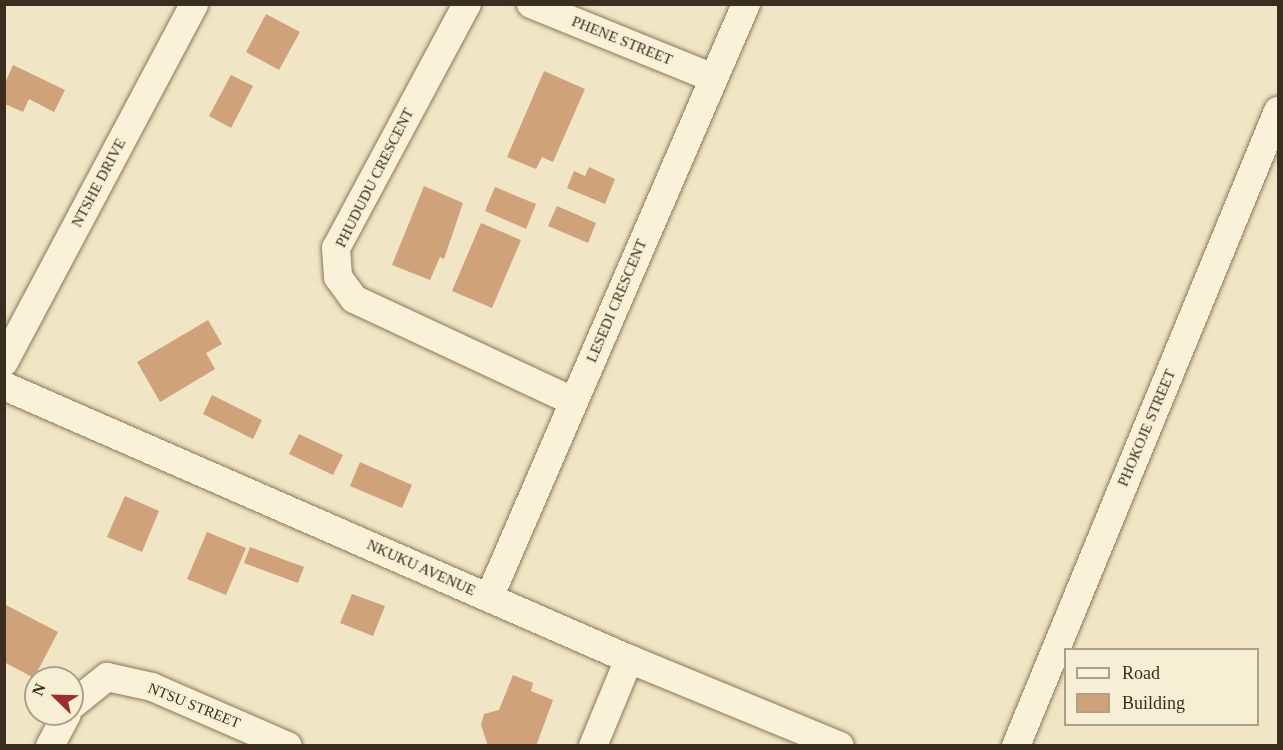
<!DOCTYPE html>
<style>
body{margin:0}
#map{position:relative;width:1283px;height:750px;overflow:hidden;background:#f0e5c4;font-family:"Times New Roman",serif}
div>[style]{position:absolute}
.building>*{inset:0;background:#cfa279}
.roads{filter:drop-shadow(0 0 2px #8b775a) drop-shadow(0 0 2px #8b775a)}
.minor>*{height:28px;margin:-14px;padding:0 14px;transform-origin:14px;border-radius:14px;background:#faf2d8}
span{translate:-50% -50%;white-space:nowrap;text-align:center;line-height:1.15;-webkit-text-stroke:4.5px #f7efd4;paint-order:stroke}
.street-label{font-size:15px;color:#3b2e1e}
.frame{position:absolute;inset:0;border:6px solid #3b2e1e;pointer-events:none}
.legend{position:absolute;left:1064px;top:648px;width:195px;height:78px;box-sizing:border-box;background:#f7efd4;border:2px solid #aca28b;margin:0;padding:8px 10px;list-style:none;font-size:18px;color:#3b2e1e}
.legend li{display:flex;align-items:center;gap:12px;height:30px}
.legend b{width:30px;border:2px solid #aca28b}
.north{position:absolute;left:24px;top:666px;width:60px;height:60px;box-sizing:border-box;background:#f7efd4;border:2px solid #aca28b;border-radius:50%;rotate:293deg;font-size:16px;font-weight:700;line-height:24px;text-align:center;color:#3b2e1e}
.north::after{content:'';display:block;margin:auto;width:21px;height:27px;background:#9c2d28;clip-path:polygon(50% 0,100% 100%,50% 72%,0 100%)}
</style>
<div id="map">
<div class="building">
<i style="clip-path:polygon(266px 14px,300px 32px,279px 70px,246px 52px)"></i>
<i style="clip-path:polygon(13px 65px,65px 90px,54px 112px,29px 99px,23px 112px,5px 104px,5px 83px)"></i>
<i style="clip-path:polygon(544px 71px,585px 89px,553px 162px,542px 157px,536px 169px,507px 157px)"></i>
<i style="clip-path:polygon(231px 75px,253px 86px,231px 128px,209px 116px)"></i>
<i style="clip-path:polygon(589px 167px,615px 179px,605px 204px,567px 188px,574px 171px,585px 176px)"></i>
<i style="clip-path:polygon(424px 186px,463px 203px,444px 259px,440px 257px,430px 280px,392px 265px)"></i>
<i style="clip-path:polygon(495px 187px,536px 204px,526px 229px,485px 211px)"></i>
<i style="clip-path:polygon(557px 206px,596px 223px,588px 243px,548px 226px)"></i>
<i style="clip-path:polygon(481px 223px,521px 240px,492px 308px,452px 291px)"></i>
<i style="clip-path:polygon(208px 320px,222px 344px,206px 353px,215px 369px,160px 402px,137px 362px)"></i>
<i style="clip-path:polygon(212px 395px,262px 420px,253px 439px,203px 414px)"></i>
<i style="clip-path:polygon(299px 434px,343px 455px,333px 475px,289px 454px)"></i>
<i style="clip-path:polygon(360px 462px,412px 485px,402px 508px,350px 486px)"></i>
<i style="clip-path:polygon(125px 496px,159px 511px,142px 552px,107px 537px)"></i>
<i style="clip-path:polygon(207px 532px,246px 548px,226px 595px,187px 579px)"></i>
<i style="clip-path:polygon(250px 547px,304px 567px,298px 583px,244px 563px)"></i>
<i style="clip-path:polygon(352px 594px,385px 606px,373px 636px,340px 623px)"></i>
<i style="clip-path:polygon(4px 604px,58px 632px,34px 678px,4px 662px)"></i>
<i style="clip-path:polygon(513px 675px,533px 683px,531px 691px,553px 700px,536px 746px,488px 746px,481px 725px,484px 714px,499px 710px)"></i>
</div>
<div class="roads">
<div class="minor">
<i style="left:467px;top:4px;width:277px;rotate:118.2deg"></i>
<i style="left:336px;top:248px;width:29px;rotate:86deg"></i>
<i style="left:338px;top:277px;width:27px;rotate:54deg"></i>
<i style="left:354px;top:299px;width:242px;rotate:25deg"></i>
<i style="left:531px;top:4px;width:196px;rotate:22.1deg"></i>
<i style="left:4px;top:362px;width:405px;rotate:-62deg"></i>
<i style="left:4px;top:386px;width:682px;rotate:23.6deg"></i>
<i style="left:629px;top:659px;width:228px;rotate:22.4deg"></i>
<i style="left:489px;top:598px;width:647px;rotate:-66.6deg"></i>
<i style="left:72px;top:705px;width:45px;rotate:-38.7deg"></i>
<i style="left:107px;top:677px;width:46px;rotate:12.5deg"></i>
<i style="left:152px;top:687px;width:148px;rotate:23.5deg"></i>
<i style="left:50px;top:746px;width:36px;rotate:-62deg"></i>
<i style="left:593px;top:746px;width:94px;rotate:-67.5deg"></i>
<i style="left:1016px;top:746px;width:687px;rotate:-67.58deg"></i>
</div>
</div>
<div class="street-label">
<span style="left:622px;top:41px;rotate:22deg">PHENE STREET</span>
<span style="left:375px;top:178px;rotate:-63deg">PHUDUDU CRESCENT</span>
<span style="left:99px;top:183px;rotate:-62deg">NTSHE DRIVE</span>
<span style="left:617px;top:301px;rotate:-67deg">LESEDI CRESCENT</span>
<span style="left:1147px;top:428px;rotate:-67deg">PHOKOJE STREET</span>
<span style="left:421px;top:568px;rotate:24deg">NKUKU AVENUE</span>
<span style="left:194px;top:706px;rotate:22deg">NTSU STREET</span>
</div>
<div class="frame"></div>
<ul class="legend">
<li><b style="height:8px;background:#faf2d8"></b>Road</li>
<li><b style="height:16px;background:#cfa279"></b>Building</li>
</ul>
<div class="north">N</div>
</div>
